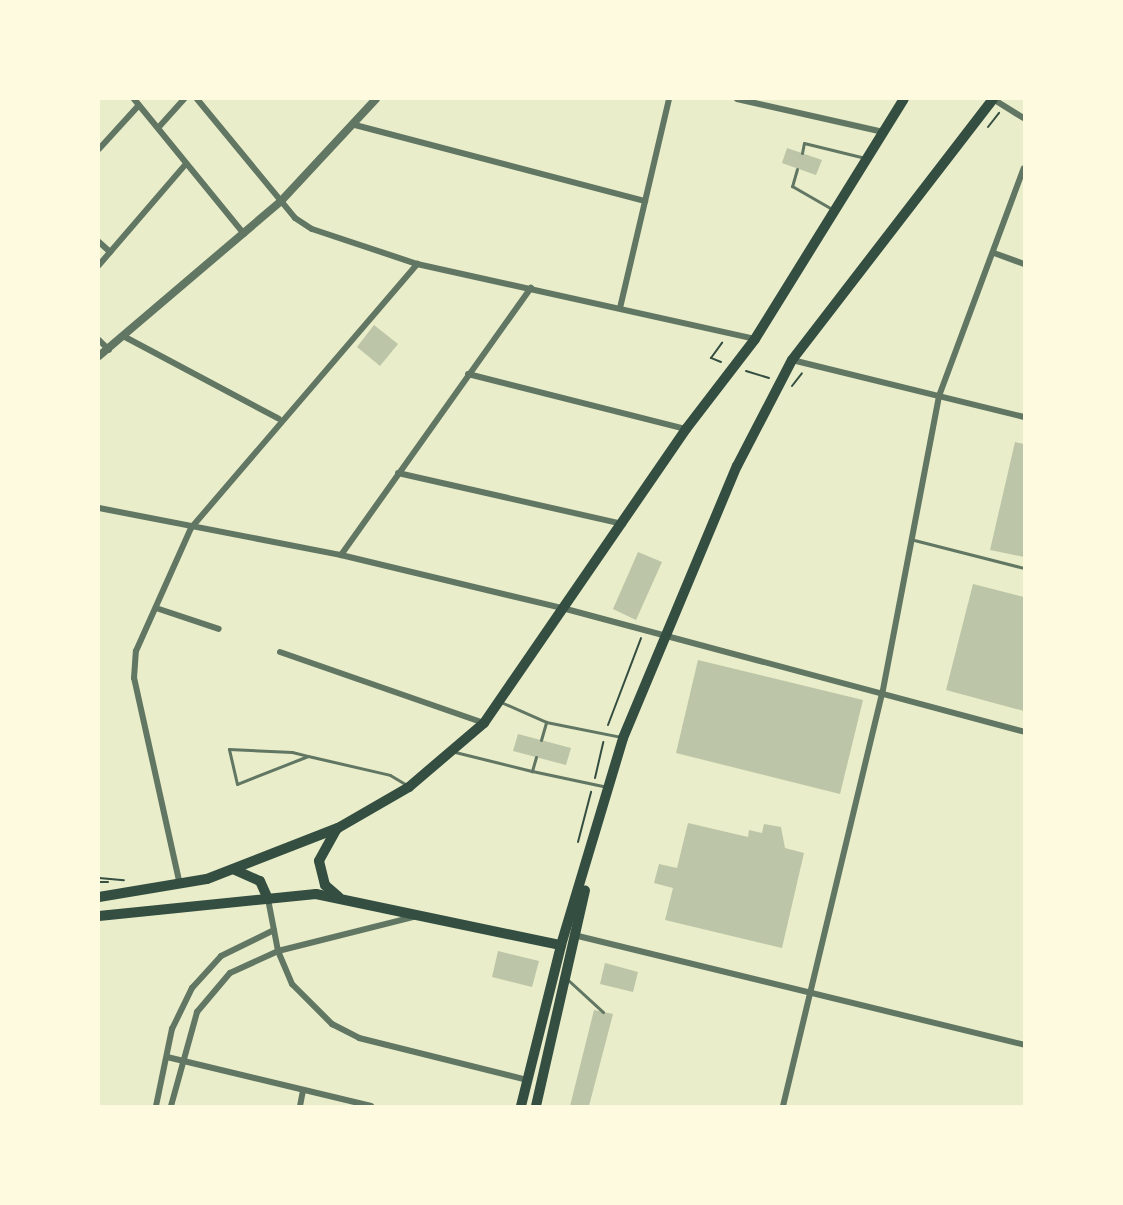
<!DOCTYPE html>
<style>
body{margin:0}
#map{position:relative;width:1123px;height:1205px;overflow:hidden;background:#e9edc9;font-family:"DejaVu Sans",sans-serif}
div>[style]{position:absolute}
.building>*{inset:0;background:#bcc5a7}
.path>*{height:2px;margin:-1px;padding:0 1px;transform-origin:1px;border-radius:1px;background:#344e41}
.service>*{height:3px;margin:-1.5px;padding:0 1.5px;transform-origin:1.5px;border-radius:1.5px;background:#617663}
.minor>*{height:6px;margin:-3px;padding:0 3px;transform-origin:3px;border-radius:3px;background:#617663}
.tertiary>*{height:8px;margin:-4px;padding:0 4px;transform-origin:4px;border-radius:4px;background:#617663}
.primary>*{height:10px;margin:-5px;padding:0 5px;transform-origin:5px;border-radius:5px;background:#344e41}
span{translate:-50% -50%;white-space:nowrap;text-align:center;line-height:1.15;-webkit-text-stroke:6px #fefae0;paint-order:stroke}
.frame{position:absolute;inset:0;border:100px solid #fefae0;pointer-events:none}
</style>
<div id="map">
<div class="building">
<i style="clip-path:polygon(787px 148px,822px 160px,816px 175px,782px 163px)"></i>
<i style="clip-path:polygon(374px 325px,398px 344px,380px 366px,357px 347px)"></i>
<i style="clip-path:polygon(1015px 442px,1024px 444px,1024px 557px,990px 550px)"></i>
<i style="clip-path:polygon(638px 552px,662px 562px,636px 620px,613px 609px)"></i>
<i style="clip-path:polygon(973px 584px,1024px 597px,1024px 711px,946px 690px)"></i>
<i style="clip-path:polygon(698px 660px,863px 700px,840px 794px,676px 753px)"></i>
<i style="clip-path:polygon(518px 734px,571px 748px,566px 765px,513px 751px)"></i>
<i style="clip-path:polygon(688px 823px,748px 837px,749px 830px,762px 833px,764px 824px,781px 827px,785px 848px,804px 853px,782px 948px,665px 920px,673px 888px,654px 883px,659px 864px,677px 868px)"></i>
<i style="clip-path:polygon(498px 951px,539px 961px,532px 987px,492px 977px)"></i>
<i style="clip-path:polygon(605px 963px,638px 972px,633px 992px,600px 984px)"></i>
<i style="clip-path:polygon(594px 1010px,613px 1014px,589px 1106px,570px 1106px)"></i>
</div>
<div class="path">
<i style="left:988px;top:127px;width:18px;rotate:-52deg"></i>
<i style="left:721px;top:362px;width:11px;rotate:-158deg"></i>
<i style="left:711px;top:358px;width:19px;rotate:-54deg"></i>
<i style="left:746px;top:371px;width:24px;rotate:17deg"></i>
<i style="left:792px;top:386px;width:16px;rotate:-52deg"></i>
<i style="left:608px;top:725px;width:93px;rotate:-69.2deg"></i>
<i style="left:595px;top:778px;width:37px;rotate:-77deg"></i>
<i style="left:578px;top:842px;width:52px;rotate:-75.4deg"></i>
<i style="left:99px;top:878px;width:25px;rotate:5deg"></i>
<i style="left:99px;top:882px;width:9px"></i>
</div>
<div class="service">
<i style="left:802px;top:153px;width:10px;rotate:-79deg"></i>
<i style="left:804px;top:143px;width:63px;rotate:13.8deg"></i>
<i style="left:797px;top:169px;width:18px;rotate:106deg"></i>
<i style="left:792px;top:186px;width:46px;rotate:29.9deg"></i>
<i style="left:914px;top:540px;width:114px;rotate:14.3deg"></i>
<i style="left:503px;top:703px;width:47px;rotate:23.8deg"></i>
<i style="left:541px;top:740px;width:19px;rotate:-74deg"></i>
<i style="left:546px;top:722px;width:76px;rotate:11.3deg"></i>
<i style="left:455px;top:752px;width:79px;rotate:13.9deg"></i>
<i style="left:308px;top:756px;width:76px;rotate:158.5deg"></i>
<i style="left:237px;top:784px;width:36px;rotate:-103deg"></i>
<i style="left:229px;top:749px;width:63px;rotate:2.7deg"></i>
<i style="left:292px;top:752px;width:16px;rotate:14deg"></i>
<i style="left:308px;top:756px;width:84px;rotate:13deg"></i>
<i style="left:390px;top:775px;width:21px;rotate:31deg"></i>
<i style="left:536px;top:757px;width:15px;rotate:106deg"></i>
<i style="left:532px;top:771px;width:77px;rotate:12deg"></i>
<i style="left:567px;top:979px;width:49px;rotate:42.5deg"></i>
</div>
<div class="minor">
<i style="left:134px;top:99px;width:174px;rotate:50.8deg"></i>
<i style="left:197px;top:99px;width:154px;rotate:50.5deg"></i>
<i style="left:295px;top:218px;width:20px;rotate:33deg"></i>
<i style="left:312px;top:229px;width:111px;rotate:18.4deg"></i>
<i style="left:417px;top:264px;width:346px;rotate:12.5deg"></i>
<i style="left:737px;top:99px;width:150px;rotate:12.7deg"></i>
<i style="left:993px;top:99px;width:36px;rotate:32deg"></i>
<i style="left:355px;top:125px;width:300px;rotate:14.7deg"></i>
<i style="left:158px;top:128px;width:39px;rotate:-48deg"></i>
<i style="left:99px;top:149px;width:59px;rotate:-47.7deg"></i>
<i style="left:99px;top:242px;width:15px;rotate:42deg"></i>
<i style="left:994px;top:253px;width:32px;rotate:20deg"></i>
<i style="left:99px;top:265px;width:133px;rotate:-49.3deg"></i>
<i style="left:620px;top:308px;width:215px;rotate:-76.8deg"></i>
<i style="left:125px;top:337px;width:174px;rotate:28deg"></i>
<i style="left:99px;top:340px;width:14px;rotate:45deg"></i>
<i style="left:792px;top:360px;width:239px;rotate:13.8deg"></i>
<i style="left:468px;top:374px;width:225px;rotate:14.2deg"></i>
<i style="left:398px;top:473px;width:231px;rotate:12.8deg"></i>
<i style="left:99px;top:508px;width:247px;rotate:11deg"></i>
<i style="left:341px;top:555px;width:231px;rotate:13.5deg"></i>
<i style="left:566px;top:609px;width:474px;rotate:15deg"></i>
<i style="left:341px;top:555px;width:328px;rotate:-54.6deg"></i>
<i style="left:156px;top:608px;width:66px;rotate:18.4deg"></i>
<i style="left:280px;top:652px;width:216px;rotate:19.2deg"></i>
<i style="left:180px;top:885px;width:212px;rotate:-102.5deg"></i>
<i style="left:134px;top:678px;width:27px;rotate:-86deg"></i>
<i style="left:136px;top:651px;width:135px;rotate:-65.9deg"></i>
<i style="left:191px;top:528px;width:348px;rotate:-49.4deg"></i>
<i style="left:268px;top:899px;width:53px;rotate:79.1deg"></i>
<i style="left:278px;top:951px;width:36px;rotate:67deg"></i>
<i style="left:292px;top:984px;width:57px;rotate:45deg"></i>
<i style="left:332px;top:1024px;width:30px;rotate:27deg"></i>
<i style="left:359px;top:1038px;width:174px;rotate:14deg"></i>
<i style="left:578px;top:936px;width:459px;rotate:13.7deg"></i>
<i style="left:167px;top:1057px;width:210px;rotate:13.5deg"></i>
<i style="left:156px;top:1106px;width:79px;rotate:-78.3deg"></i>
<i style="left:172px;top:1029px;width:46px;rotate:-64deg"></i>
<i style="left:192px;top:988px;width:43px;rotate:-47.8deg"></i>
<i style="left:221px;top:956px;width:59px;rotate:-26.1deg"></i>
<i style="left:171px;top:1106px;width:98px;rotate:-74.5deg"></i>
<i style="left:197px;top:1012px;width:51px;rotate:-49.8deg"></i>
<i style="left:230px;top:973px;width:53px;rotate:-24.6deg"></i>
<i style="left:278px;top:951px;width:139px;rotate:-14.1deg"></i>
<i style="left:300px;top:1106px;width:16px;rotate:-79deg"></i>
<i style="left:783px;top:1106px;width:423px;rotate:-76.5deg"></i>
<i style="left:882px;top:695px;width:304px;rotate:-79.2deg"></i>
<i style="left:939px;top:396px;width:243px;rotate:-69.6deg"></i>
</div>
<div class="tertiary">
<i style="left:99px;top:356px;width:240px;rotate:-40.4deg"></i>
<i style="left:282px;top:200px;width:138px;rotate:-47.1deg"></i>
</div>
<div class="primary">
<i style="left:336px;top:830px;width:35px;rotate:119deg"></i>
<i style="left:319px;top:861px;width:25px;rotate:76deg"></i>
<i style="left:325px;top:885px;width:18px;rotate:41deg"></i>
<i style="left:235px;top:870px;width:27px;rotate:24deg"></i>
<i style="left:260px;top:881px;width:20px;rotate:66deg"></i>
<i style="left:99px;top:897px;width:109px;rotate:-9.5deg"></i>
<i style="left:207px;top:879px;width:141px;rotate:-21.3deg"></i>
<i style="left:338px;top:828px;width:82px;rotate:-30deg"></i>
<i style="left:409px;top:787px;width:99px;rotate:-40.5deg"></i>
<i style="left:484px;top:723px;width:357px;rotate:-55.5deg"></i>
<i style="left:686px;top:429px;width:113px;rotate:-52.5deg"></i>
<i style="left:755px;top:339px;width:282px;rotate:-58.2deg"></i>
<i style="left:99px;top:916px;width:218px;rotate:-5.8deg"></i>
<i style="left:316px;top:894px;width:250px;rotate:11.8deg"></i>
<i style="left:521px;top:1106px;width:166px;rotate:-76deg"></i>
<i style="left:561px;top:945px;width:216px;rotate:-73.3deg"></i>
<i style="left:623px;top:738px;width:295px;rotate:-67.3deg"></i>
<i style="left:737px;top:466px;width:119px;rotate:-62.6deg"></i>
<i style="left:792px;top:360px;width:329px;rotate:-52.4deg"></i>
<i style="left:536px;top:1106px;width:221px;rotate:-77.2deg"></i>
</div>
<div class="frame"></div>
</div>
